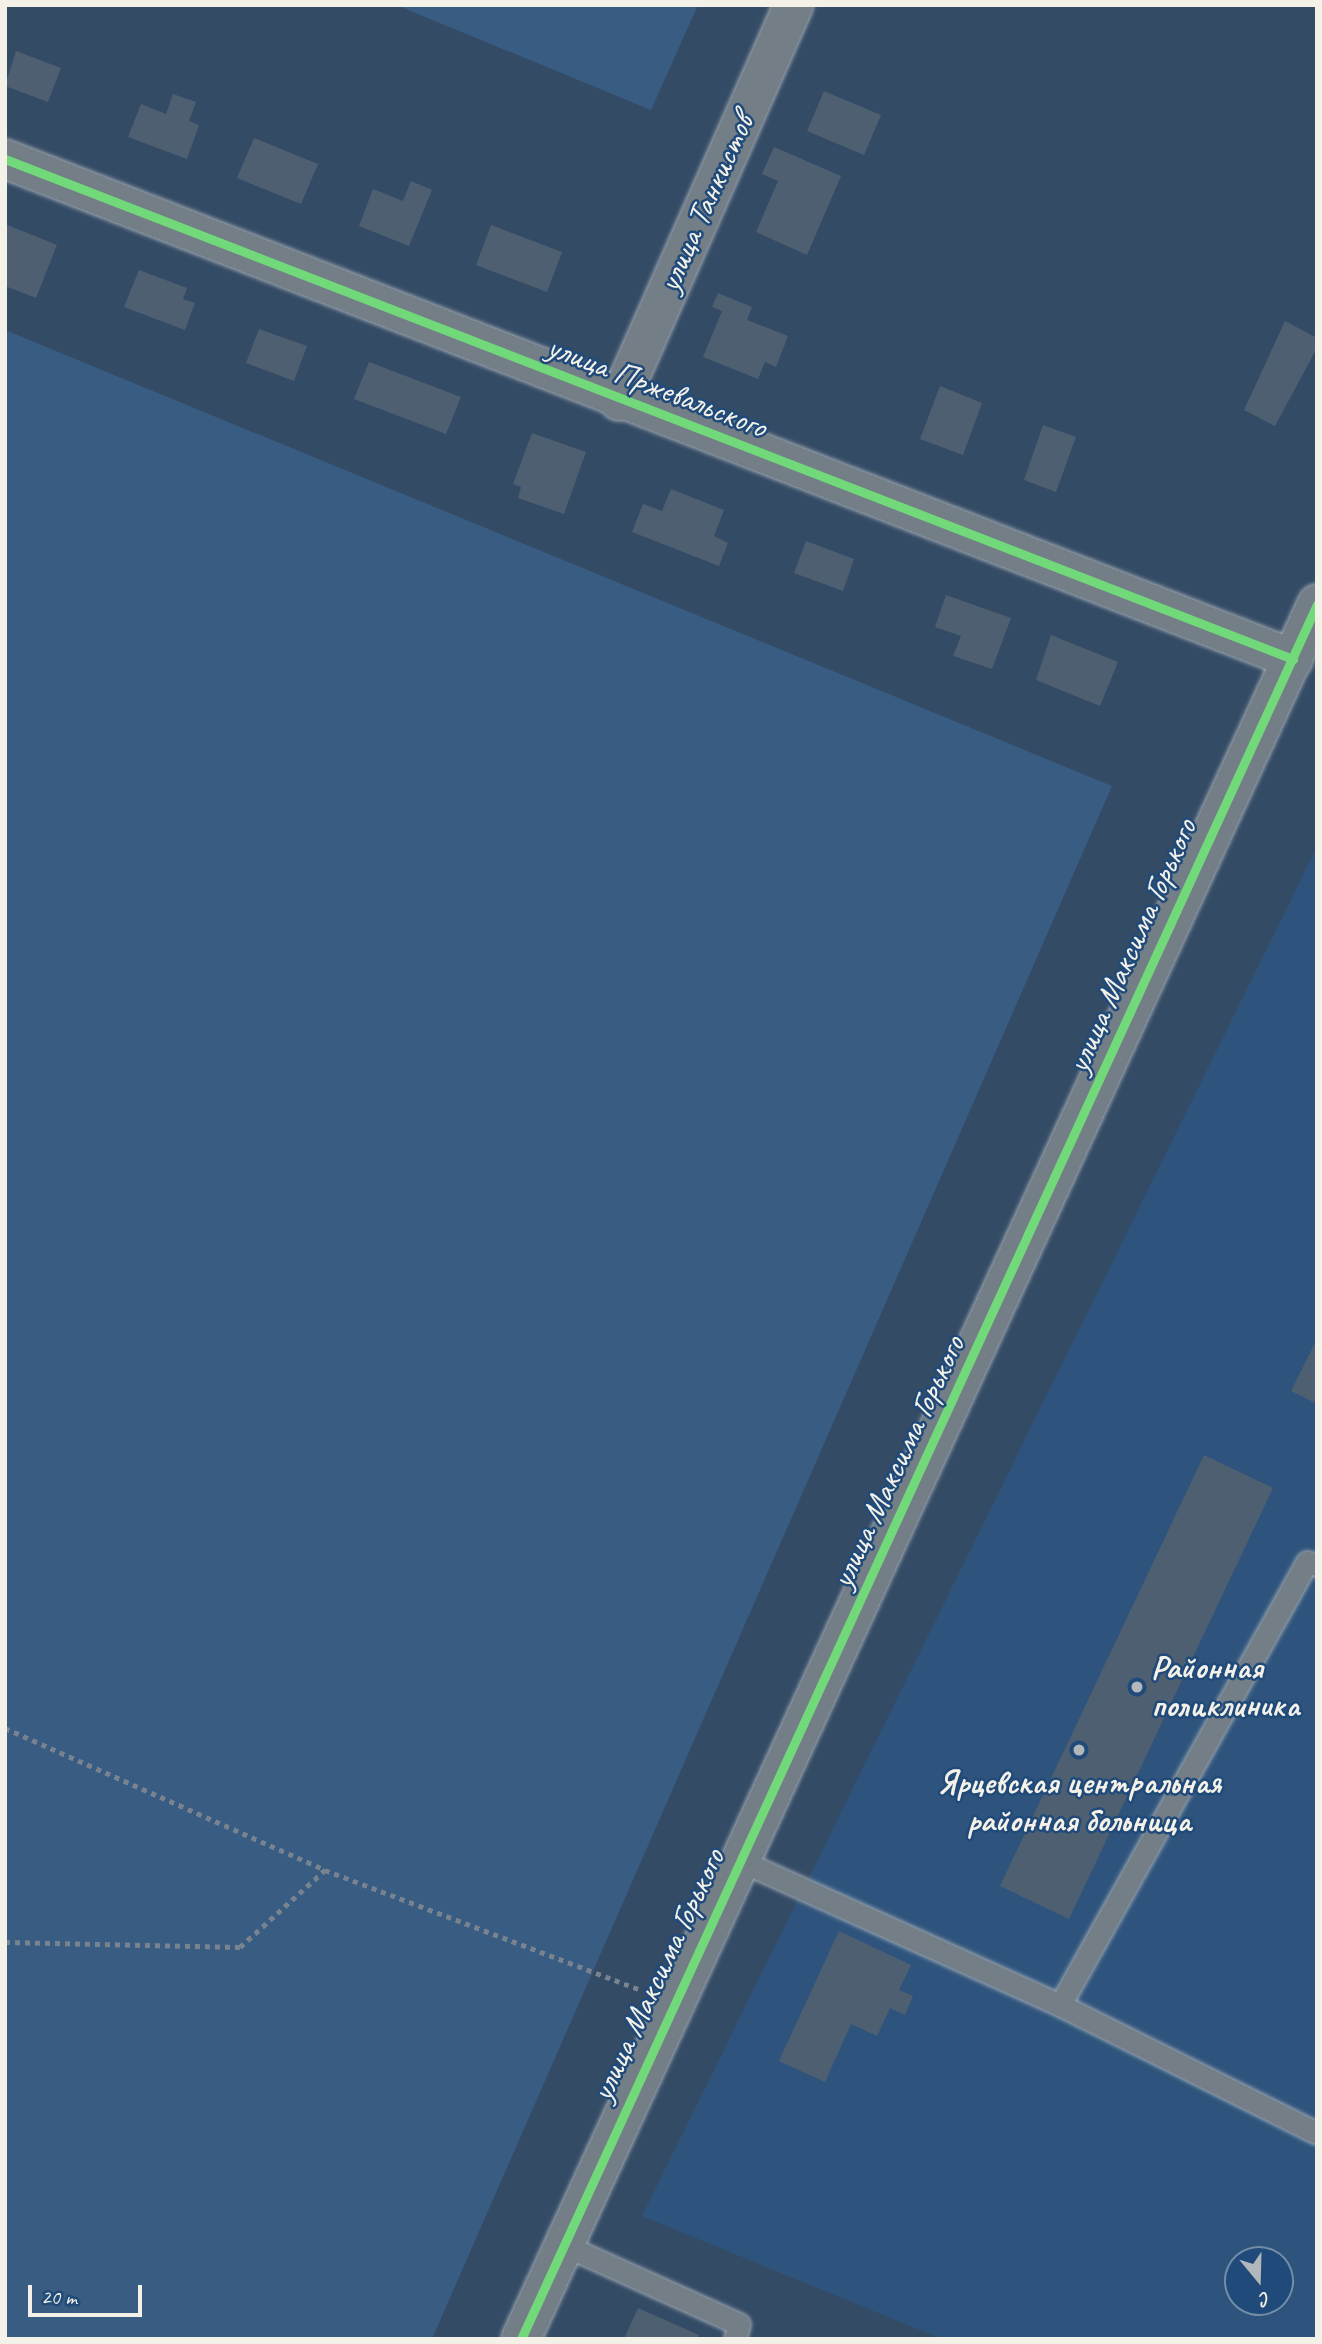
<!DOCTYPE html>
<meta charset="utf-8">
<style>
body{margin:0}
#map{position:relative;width:1322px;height:2344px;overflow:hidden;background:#344b65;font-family:Caveat,sans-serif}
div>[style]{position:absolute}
.built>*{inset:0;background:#2e547d}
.green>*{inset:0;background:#395c83}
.building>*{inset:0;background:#4e5f72}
.path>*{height:4.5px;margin-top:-2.25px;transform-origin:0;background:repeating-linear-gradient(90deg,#78838f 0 5px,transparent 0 10px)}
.roads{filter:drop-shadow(0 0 2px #9ba5af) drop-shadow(0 0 2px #9ba5af)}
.lane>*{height:21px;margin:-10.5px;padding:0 10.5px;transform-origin:10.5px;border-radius:10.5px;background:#737e87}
.street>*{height:38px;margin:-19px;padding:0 19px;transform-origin:19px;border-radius:19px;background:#737e87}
.secondary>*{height:38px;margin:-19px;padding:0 19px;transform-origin:19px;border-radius:19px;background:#737e87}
.cycleway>*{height:9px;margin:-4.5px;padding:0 4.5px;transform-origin:4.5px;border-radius:4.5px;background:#71d979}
.dots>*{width:19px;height:19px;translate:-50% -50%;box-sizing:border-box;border:4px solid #1f4a7a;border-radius:50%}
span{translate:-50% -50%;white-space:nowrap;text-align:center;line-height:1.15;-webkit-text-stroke:5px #1f4a7a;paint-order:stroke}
.street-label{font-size:33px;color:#f4f1e8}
.poi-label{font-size:33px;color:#f4f1e8;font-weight:700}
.left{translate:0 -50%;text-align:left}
.frame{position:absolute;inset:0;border:7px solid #f4f1e8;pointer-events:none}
.north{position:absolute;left:1224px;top:2246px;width:70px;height:70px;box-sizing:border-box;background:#1f4a7a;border:2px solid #748da6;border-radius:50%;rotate:161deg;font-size:19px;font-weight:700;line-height:28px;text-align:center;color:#f4f1e8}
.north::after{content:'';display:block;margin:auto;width:24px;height:32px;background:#b1b7ba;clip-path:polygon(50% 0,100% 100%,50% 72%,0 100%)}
.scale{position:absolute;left:28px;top:2285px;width:114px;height:32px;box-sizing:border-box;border:4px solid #f4f1e8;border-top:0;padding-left:9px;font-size:21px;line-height:24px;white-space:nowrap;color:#f4f1e8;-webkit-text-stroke:5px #1f4a7a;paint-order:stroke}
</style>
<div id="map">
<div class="built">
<i style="clip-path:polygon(evenodd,1317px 847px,1317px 2339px,942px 2339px,642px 2216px,1317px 847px,1238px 2260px,1280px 2260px,1280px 2302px,1238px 2302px,1238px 2260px)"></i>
</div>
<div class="green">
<i style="clip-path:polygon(396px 5px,698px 5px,651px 110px)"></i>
<i style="clip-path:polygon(5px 330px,1112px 786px,432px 2339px,5px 2339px)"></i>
</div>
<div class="building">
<i style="clip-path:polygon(16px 51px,61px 68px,48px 102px,5px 86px)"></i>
<i style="clip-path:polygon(824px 91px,881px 115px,864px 155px,807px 131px)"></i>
<i style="clip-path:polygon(173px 94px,196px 102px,189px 121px,199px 125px,187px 159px,128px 137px,141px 104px,166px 114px)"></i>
<i style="clip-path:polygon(254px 138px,318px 164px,301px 204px,237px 178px)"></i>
<i style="clip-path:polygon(774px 147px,841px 176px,807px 255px,756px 232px,778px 181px,762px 174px)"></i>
<i style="clip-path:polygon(411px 181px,432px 190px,409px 246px,359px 226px,373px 189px,403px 201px)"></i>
<i style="clip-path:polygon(5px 224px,57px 245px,36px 298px,5px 286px)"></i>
<i style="clip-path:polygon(491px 225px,562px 252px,547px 292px,476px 265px)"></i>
<i style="clip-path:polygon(139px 270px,187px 288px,183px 299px,195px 303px,185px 330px,124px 307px)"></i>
<i style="clip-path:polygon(718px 293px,752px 307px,747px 320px,788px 336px,776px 367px,765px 362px,758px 379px,703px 357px,722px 311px,712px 307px)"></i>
<i style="clip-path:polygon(1285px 321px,1317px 338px,1317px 348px,1275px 426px,1244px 410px)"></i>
<i style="clip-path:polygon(259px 329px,307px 346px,294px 381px,246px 363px)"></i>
<i style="clip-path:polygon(369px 362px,461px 397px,446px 434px,354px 399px)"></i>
<i style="clip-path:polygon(940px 386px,982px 403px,963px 455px,920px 439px)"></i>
<i style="clip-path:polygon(1043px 425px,1076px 437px,1056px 492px,1024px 480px)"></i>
<i style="clip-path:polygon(532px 433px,586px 452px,564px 514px,518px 498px,521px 487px,513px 484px)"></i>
<i style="clip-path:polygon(671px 489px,724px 510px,714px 536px,728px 543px,719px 566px,632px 532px,643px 504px,662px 511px)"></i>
<i style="clip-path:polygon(806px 541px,854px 559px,843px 591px,794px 573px)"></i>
<i style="clip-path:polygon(946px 595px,1011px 618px,992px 669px,953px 656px,961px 636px,935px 627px)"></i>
<i style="clip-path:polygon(1051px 635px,1118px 662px,1100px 706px,1036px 680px)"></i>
<i style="clip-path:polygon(1317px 1339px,1317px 1404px,1291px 1391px)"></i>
<i style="clip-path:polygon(1204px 1455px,1273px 1488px,1069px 1919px,1000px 1886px)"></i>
<i style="clip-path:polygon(839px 1931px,911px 1965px,899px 1990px,913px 1996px,905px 2015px,890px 2008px,877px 2036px,851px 2024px,825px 2082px,779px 2061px)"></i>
<i style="clip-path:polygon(638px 2308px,699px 2335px,697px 2339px,624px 2339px)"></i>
</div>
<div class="path">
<i style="left:5px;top:1728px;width:350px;rotate:23.9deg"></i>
<i style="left:5px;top:1942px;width:235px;rotate:1.2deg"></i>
<i style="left:240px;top:1947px;width:115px;rotate:-42.2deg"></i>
<i style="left:325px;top:1870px;width:338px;rotate:20.8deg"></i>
</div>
<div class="roads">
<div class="lane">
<i style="left:741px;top:1861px;width:350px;rotate:24.3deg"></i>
<i style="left:1060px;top:2005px;width:287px;rotate:26.5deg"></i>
<i style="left:1060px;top:2005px;width:507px;rotate:-60.86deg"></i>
<i style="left:1307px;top:1562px;width:10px;rotate:17deg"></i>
<i style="left:564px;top:2245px;width:192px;rotate:24.3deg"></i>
<i style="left:739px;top:2324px;width:16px;rotate:105deg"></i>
</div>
<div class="street">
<i style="left:5px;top:159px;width:1382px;rotate:21.22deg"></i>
<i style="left:619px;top:401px;width:433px;rotate:-66.2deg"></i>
</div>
<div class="secondary">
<i style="left:521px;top:2339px;width:1909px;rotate:-65.35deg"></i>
</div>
</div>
<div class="cycleway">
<i style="left:5px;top:159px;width:1382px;rotate:21.22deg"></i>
<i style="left:521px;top:2339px;width:1909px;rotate:-65.35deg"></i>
</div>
<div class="dots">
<i style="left:1137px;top:1687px;background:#b1b7ba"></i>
<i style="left:1079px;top:1750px;background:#b1b7ba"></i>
</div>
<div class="street-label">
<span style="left:706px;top:203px;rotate:-66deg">улица Танкистов</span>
<span style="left:657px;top:387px;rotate:21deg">улица Пржевальского</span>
<span style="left:1132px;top:946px;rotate:-66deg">улица Максима Горького</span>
<span style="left:898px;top:1462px;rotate:-65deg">улица Максима Горького</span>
<span style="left:658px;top:1975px;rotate:-65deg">улица Максима Горького</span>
</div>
<div class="poi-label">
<span class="left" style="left:1151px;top:1687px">Районная<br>поликлиника</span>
<span style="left:1079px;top:1802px">Ярцевская центральная<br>районная больница</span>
</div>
<div class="frame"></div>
<div class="north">С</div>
<div class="scale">20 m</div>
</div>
